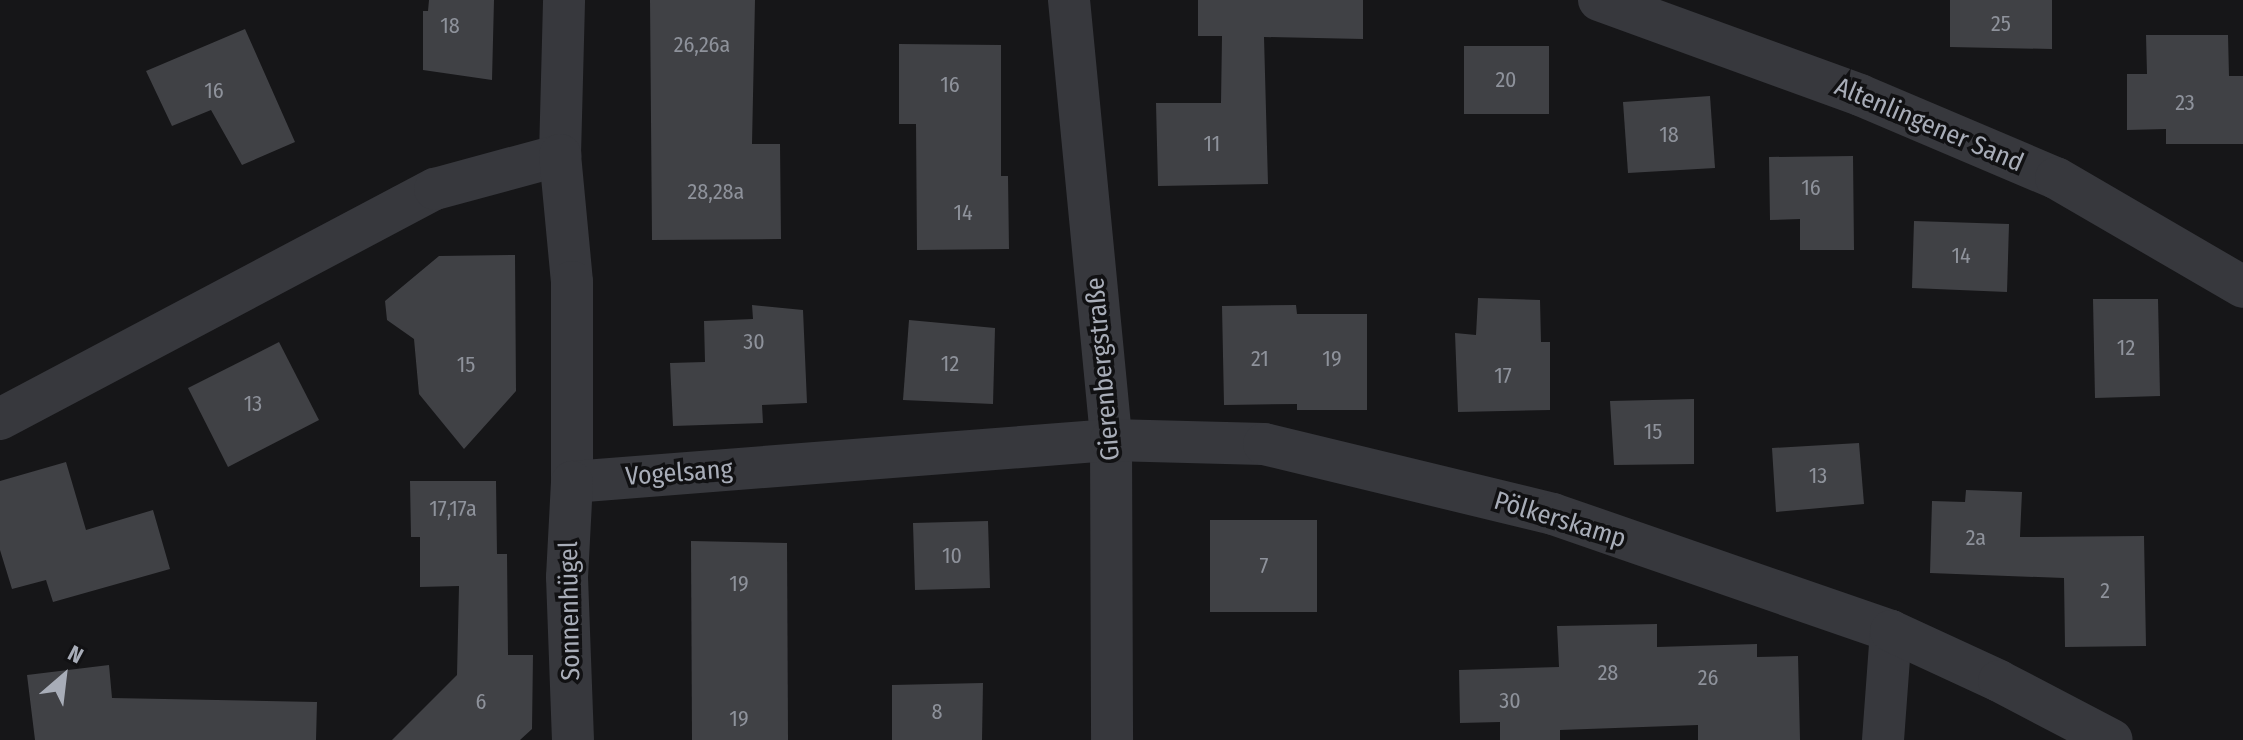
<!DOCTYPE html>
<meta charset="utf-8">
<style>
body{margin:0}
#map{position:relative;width:2243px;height:740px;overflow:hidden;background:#161618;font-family:"Fira Sans Condensed",sans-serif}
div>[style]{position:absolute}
.building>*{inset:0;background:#404145}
.minor>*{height:42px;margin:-21px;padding:0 21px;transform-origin:21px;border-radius:21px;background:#37383d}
span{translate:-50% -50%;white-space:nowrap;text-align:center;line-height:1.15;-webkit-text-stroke:7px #111113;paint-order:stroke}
.number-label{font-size:22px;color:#8e929b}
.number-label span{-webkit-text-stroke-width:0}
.street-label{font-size:26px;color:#a8adb8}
.north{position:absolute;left:24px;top:636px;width:80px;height:80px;-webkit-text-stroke:6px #111113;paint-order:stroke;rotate:28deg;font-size:22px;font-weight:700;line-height:32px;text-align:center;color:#a8adb8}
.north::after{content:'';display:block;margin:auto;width:28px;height:36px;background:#a8adb8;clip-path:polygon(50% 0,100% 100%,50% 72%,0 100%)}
</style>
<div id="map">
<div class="building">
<i style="clip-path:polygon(429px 0,494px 0,492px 80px,423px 70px,423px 11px,428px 11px)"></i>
<i style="clip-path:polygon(650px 0,755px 0,752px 144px,780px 144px,781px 239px,652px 240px)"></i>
<i style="clip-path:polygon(1198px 0,1363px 0,1363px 39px,1264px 37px,1268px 184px,1158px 186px,1156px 103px,1221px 103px,1222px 36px,1198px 36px)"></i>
<i style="clip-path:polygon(1950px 0,2052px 0,2052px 49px,1950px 47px)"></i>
<i style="clip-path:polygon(245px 29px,295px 142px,242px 165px,211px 110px,172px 126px,146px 71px)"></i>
<i style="clip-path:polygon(2146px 35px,2228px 35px,2229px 76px,2243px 76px,2243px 144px,2166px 144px,2166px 129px,2127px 130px,2127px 74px,2147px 74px)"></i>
<i style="clip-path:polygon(899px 44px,1001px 45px,1001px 176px,1008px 176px,1009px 249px,917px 250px,916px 124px,899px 124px)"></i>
<i style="clip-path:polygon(1464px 46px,1549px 46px,1549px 114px,1464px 114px)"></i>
<i style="clip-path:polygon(1710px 96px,1715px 168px,1628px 173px,1623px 102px)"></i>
<i style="clip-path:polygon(1853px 156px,1854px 250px,1800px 250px,1800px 219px,1770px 220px,1769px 157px)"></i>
<i style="clip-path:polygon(1914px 221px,2009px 224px,2007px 292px,1912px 288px)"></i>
<i style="clip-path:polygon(515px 255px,516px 391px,464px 449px,419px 394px,414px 339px,387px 320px,385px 301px,439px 256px)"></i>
<i style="clip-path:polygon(1478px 298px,1540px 300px,1541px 342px,1550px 342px,1550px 410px,1458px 412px,1455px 333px,1476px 335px)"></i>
<i style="clip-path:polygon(2093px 299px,2158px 299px,2160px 396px,2095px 398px)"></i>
<i style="clip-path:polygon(752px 305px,803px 310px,807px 403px,762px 405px,763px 423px,673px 426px,670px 363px,705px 362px,704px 321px,753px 319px)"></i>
<i style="clip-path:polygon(1296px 305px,1297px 314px,1367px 314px,1367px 410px,1297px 410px,1297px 404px,1224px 405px,1222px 306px)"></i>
<i style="clip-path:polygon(909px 320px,995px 328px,993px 404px,903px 400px)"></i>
<i style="clip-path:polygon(279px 342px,319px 420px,228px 467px,188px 388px)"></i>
<i style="clip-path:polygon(1694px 399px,1694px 464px,1614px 465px,1610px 401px)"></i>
<i style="clip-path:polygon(1859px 443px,1864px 504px,1776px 512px,1772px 448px)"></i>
<i style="clip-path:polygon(66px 462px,86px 530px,153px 510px,170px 569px,53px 602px,46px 580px,12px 589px,0 550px,0 481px)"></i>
<i style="clip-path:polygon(410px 481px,496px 481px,497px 554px,507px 554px,508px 655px,533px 655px,532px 729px,520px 740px,392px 740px,457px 675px,459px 586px,420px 587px,420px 537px,411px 537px)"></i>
<i style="clip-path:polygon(1966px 490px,2022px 492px,2020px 537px,2144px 536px,2146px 646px,2065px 647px,2064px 578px,1930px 573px,1932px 501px,1965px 502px)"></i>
<i style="clip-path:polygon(1210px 520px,1317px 520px,1317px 612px,1210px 612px)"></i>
<i style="clip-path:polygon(988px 521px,990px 588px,915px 590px,913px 523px)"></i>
<i style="clip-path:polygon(691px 541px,787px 543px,788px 740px,692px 740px)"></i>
<i style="clip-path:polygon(1657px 624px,1657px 647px,1757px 644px,1757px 657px,1798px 656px,1800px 740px,1698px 740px,1698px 725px,1560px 730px,1560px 740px,1500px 740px,1500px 722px,1460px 723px,1459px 670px,1559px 667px,1557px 626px)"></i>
<i style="clip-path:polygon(109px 665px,112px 698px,317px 702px,316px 740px,35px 740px,27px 675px)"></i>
<i style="clip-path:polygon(983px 683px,982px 740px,892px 740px,892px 685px)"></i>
</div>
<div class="minor">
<i style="left:1069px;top:0;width:442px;rotate:84.5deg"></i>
<i style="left:1111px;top:440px;width:300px;rotate:89.8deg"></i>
<i style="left:1599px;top:0;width:278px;rotate:20deg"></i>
<i style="left:1860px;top:95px;width:213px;rotate:23deg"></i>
<i style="left:2056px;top:178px;width:216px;rotate:30.2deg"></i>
<i style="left:560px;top:155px;width:155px;rotate:-88.5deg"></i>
<i style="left:0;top:419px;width:492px;rotate:-27.9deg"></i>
<i style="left:435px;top:189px;width:130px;rotate:-15.2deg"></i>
<i style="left:560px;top:155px;width:128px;rotate:84.6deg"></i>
<i style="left:572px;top:282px;width:200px;rotate:90deg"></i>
<i style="left:572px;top:482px;width:541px;rotate:-4.46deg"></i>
<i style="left:1111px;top:440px;width:153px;rotate:1.5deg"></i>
<i style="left:1264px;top:444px;width:297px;rotate:13.6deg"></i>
<i style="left:1553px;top:514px;width:358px;rotate:19.1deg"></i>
<i style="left:1891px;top:631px;width:109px;rotate:94.2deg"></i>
<i style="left:572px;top:482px;width:95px;rotate:93deg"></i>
<i style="left:567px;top:577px;width:163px;rotate:87.9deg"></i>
<i style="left:1891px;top:631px;width:119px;rotate:24.8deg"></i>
<i style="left:1999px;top:681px;width:127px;rotate:27.6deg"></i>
</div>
<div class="number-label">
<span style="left:2001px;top:24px">25</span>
<span style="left:450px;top:26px">18</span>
<span style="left:702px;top:45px">26,26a</span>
<span style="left:1506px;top:80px">20</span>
<span style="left:950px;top:85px">16</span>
<span style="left:214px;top:91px">16</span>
<span style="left:2185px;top:103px">23</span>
<span style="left:1669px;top:135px">18</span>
<span style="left:1212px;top:144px">11</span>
<span style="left:1811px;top:188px">16</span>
<span style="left:716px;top:192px">28,28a</span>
<span style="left:963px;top:213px">14</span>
<span style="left:1961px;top:256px">14</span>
<span style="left:754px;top:342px">30</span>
<span style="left:2126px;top:348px">12</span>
<span style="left:1260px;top:359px">21</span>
<span style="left:1332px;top:359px">19</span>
<span style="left:950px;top:364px">12</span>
<span style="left:466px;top:365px">15</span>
<span style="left:1503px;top:376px">17</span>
<span style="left:253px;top:404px">13</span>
<span style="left:1653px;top:432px">15</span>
<span style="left:1818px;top:476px">13</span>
<span style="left:453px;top:509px">17,17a</span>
<span style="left:1976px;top:538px">2a</span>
<span style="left:952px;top:556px">10</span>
<span style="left:1264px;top:566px">7</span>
<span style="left:739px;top:584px">19</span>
<span style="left:2105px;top:591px">2</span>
<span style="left:1608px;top:673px">28</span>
<span style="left:1708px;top:678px">26</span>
<span style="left:1510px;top:701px">30</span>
<span style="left:481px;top:702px">6</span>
<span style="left:937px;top:712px">8</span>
<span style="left:739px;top:719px">19</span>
</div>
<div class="street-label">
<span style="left:1929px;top:125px;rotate:23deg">Altenlingener Sand</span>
<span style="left:1103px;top:369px;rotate:-95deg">Gierenbergstraße</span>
<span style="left:679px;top:473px;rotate:-4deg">Vogelsang</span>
<span style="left:1560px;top:520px;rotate:17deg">Pölkerskamp</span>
<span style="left:570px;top:611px;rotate:-91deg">Sonnenhügel</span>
</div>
<div class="north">N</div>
</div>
